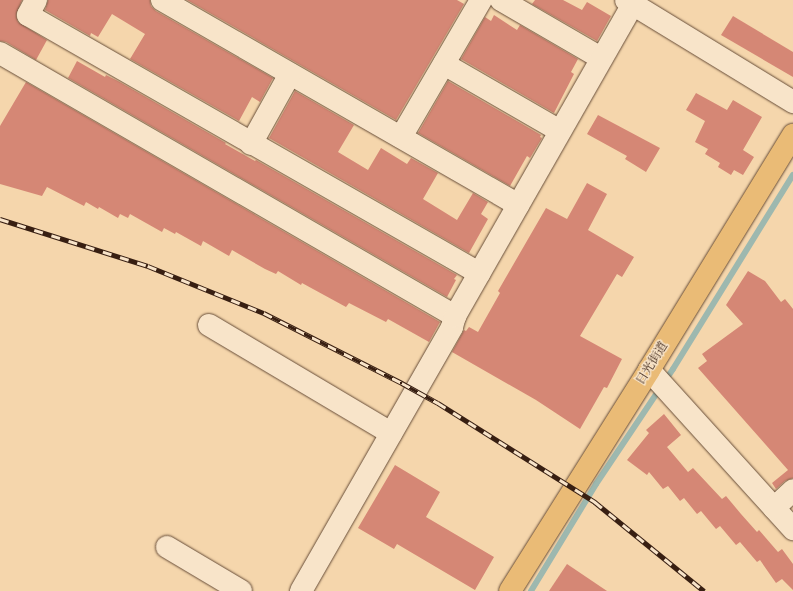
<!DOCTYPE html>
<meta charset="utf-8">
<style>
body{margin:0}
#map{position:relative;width:793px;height:591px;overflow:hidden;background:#f5d6ac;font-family:"Sorts Mill Goudy","Noto Serif JP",serif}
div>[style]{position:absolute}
.stream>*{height:6px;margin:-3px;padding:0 3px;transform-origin:3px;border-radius:3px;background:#9db8af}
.building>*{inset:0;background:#d58775}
.roads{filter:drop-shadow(0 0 1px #674d38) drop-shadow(0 0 1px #674d38)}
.street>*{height:22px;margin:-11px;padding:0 11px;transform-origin:11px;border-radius:11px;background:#f8e4c9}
.secondary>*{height:22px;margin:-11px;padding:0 11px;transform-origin:11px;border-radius:11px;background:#f8e4c9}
.highway>*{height:22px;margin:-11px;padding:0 11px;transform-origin:11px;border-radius:11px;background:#eabb76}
.rail>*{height:4.5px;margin-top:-2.25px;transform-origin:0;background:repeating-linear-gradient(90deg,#f8e4c9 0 9px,#381f12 0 18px);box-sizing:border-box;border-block:1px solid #381f12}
span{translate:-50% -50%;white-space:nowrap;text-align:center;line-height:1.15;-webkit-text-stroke:3px #f8e4c9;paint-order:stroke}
.street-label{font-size:12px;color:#381f12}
</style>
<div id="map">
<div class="stream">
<i style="left:531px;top:591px;width:125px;rotate:-58.7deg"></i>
<i style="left:596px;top:484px;width:138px;rotate:-56.2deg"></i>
<i style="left:673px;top:369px;width:228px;rotate:-58.3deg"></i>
</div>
<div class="building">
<i style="clip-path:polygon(0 0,22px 0,16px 15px,18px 22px,47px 40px,36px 60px,6px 42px,0 41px)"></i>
<i style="clip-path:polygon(48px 0,150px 0,151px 6px,156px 11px,273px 78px,260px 102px,252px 97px,239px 121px,130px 59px,145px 34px,112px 14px,98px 37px,91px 33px,90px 36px,45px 10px)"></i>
<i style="clip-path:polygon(187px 0,457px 0,464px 4px,396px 120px)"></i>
<i style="clip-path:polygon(535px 0,563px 0,582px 10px,587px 2px,611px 16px,597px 41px,532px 4px)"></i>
<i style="clip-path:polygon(494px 15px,517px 30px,520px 25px,578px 59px,571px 72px,574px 74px,554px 113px,461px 59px,485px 17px,491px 21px)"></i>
<i style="clip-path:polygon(733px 16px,793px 52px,793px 77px,721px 35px)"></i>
<i style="clip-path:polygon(77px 61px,105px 77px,106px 75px,118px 81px,226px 143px,225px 144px,255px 161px,256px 160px,457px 275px,454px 279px,456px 280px,447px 297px,68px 78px)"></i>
<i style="clip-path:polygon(448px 81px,541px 135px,540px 137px,542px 138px,530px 158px,527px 156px,510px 186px,418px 133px)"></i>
<i style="clip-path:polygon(26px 82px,440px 322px,429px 342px,388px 319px,386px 322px,349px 303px,346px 307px,302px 283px,301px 285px,278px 271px,276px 274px,265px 269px,232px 250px,229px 256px,203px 241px,201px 246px,176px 232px,175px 234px,164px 228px,162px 232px,130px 214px,128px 218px,120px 214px,118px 218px,99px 207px,98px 209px,86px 202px,84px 206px,47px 187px,42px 196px,0 184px,0 126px)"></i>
<i style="clip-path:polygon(295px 91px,354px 125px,338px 152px,368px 170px,381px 148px,407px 164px,411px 158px,438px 173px,423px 199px,457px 220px,473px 193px,488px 202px,481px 214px,488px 219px,469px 253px,269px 138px)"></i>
<i style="clip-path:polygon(696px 93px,727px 110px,733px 100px,762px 117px,743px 150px,754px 157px,743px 175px,734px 170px,731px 175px,718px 167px,720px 163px,705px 154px,708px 149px,695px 142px,705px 121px,686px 110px)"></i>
<i style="clip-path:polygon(598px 115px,660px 148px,646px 172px,625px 159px,627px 156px,587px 134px)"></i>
<i style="clip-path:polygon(587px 183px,607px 194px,588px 230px,634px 257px,622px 277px,617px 274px,580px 336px,622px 359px,607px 388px,604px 387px,580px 429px,536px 400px,452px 352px,464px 330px,466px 331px,469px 327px,478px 332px,500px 293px,498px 291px,546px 208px,567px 219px)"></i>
<i style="clip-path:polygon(748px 271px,765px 281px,781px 302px,785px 299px,793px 309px,793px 478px,785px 481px,776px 489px,772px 483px,788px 470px,698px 368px,707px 361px,702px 354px,743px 324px,726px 305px)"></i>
<i style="clip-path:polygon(664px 414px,681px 435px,667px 447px,688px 472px,693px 468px,722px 499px,726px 496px,741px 514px,757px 532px,759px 530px,778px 552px,782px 549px,793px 564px,793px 590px,782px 579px,776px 583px,760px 560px,757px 562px,740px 542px,736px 545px,720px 526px,716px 529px,701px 511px,697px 514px,684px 498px,680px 501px,668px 486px,663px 489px,649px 472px,647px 475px,627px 460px,649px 433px,646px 430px)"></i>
<i style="clip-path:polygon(395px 465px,440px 492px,426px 517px,494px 557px,475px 590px,397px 544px,394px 549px,358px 528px)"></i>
<i style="clip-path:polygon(567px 564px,607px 591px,549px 591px)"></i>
</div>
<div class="roads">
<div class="street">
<i style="left:36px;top:0;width:17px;rotate:118deg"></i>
<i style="left:28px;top:15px;width:520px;rotate:29.77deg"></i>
<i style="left:162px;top:0;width:411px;rotate:29.9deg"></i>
<i style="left:501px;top:0;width:116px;rotate:30.1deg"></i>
<i style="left:0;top:53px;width:526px;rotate:30.03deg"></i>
<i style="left:444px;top:64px;width:134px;rotate:30deg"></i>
<i style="left:401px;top:137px;width:159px;rotate:-59.7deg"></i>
<i style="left:251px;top:144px;width:80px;rotate:-60.9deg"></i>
<i style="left:209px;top:325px;width:212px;rotate:30.7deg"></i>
<i style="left:649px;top:370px;width:215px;rotate:47.8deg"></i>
<i style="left:774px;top:508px;width:26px;rotate:-43deg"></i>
<i style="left:167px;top:547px;width:86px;rotate:30.7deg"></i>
<i style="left:301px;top:591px;width:304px;rotate:-60.2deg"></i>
<i style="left:452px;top:327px;width:11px;rotate:-75deg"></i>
<i style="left:455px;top:316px;width:364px;rotate:-60.3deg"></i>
</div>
<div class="secondary">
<i style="left:626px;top:0;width:196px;rotate:31.4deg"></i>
</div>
<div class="highway">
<i style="left:510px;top:591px;width:261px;rotate:-57.8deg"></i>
<i style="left:649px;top:370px;width:276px;rotate:-58.5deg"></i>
</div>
</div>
<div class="rail">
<i style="left:0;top:219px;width:155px;rotate:17.6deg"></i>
<i style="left:148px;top:266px;width:125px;rotate:22.1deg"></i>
<i style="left:264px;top:313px;width:155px;rotate:26.9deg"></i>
<i style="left:402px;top:383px;width:41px;rotate:29.1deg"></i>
<i style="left:438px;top:403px;width:186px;rotate:32.2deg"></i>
<i style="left:595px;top:502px;width:141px;rotate:39.2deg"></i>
</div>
<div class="street-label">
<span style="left:653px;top:364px;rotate:-58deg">日光街道</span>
</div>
</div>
